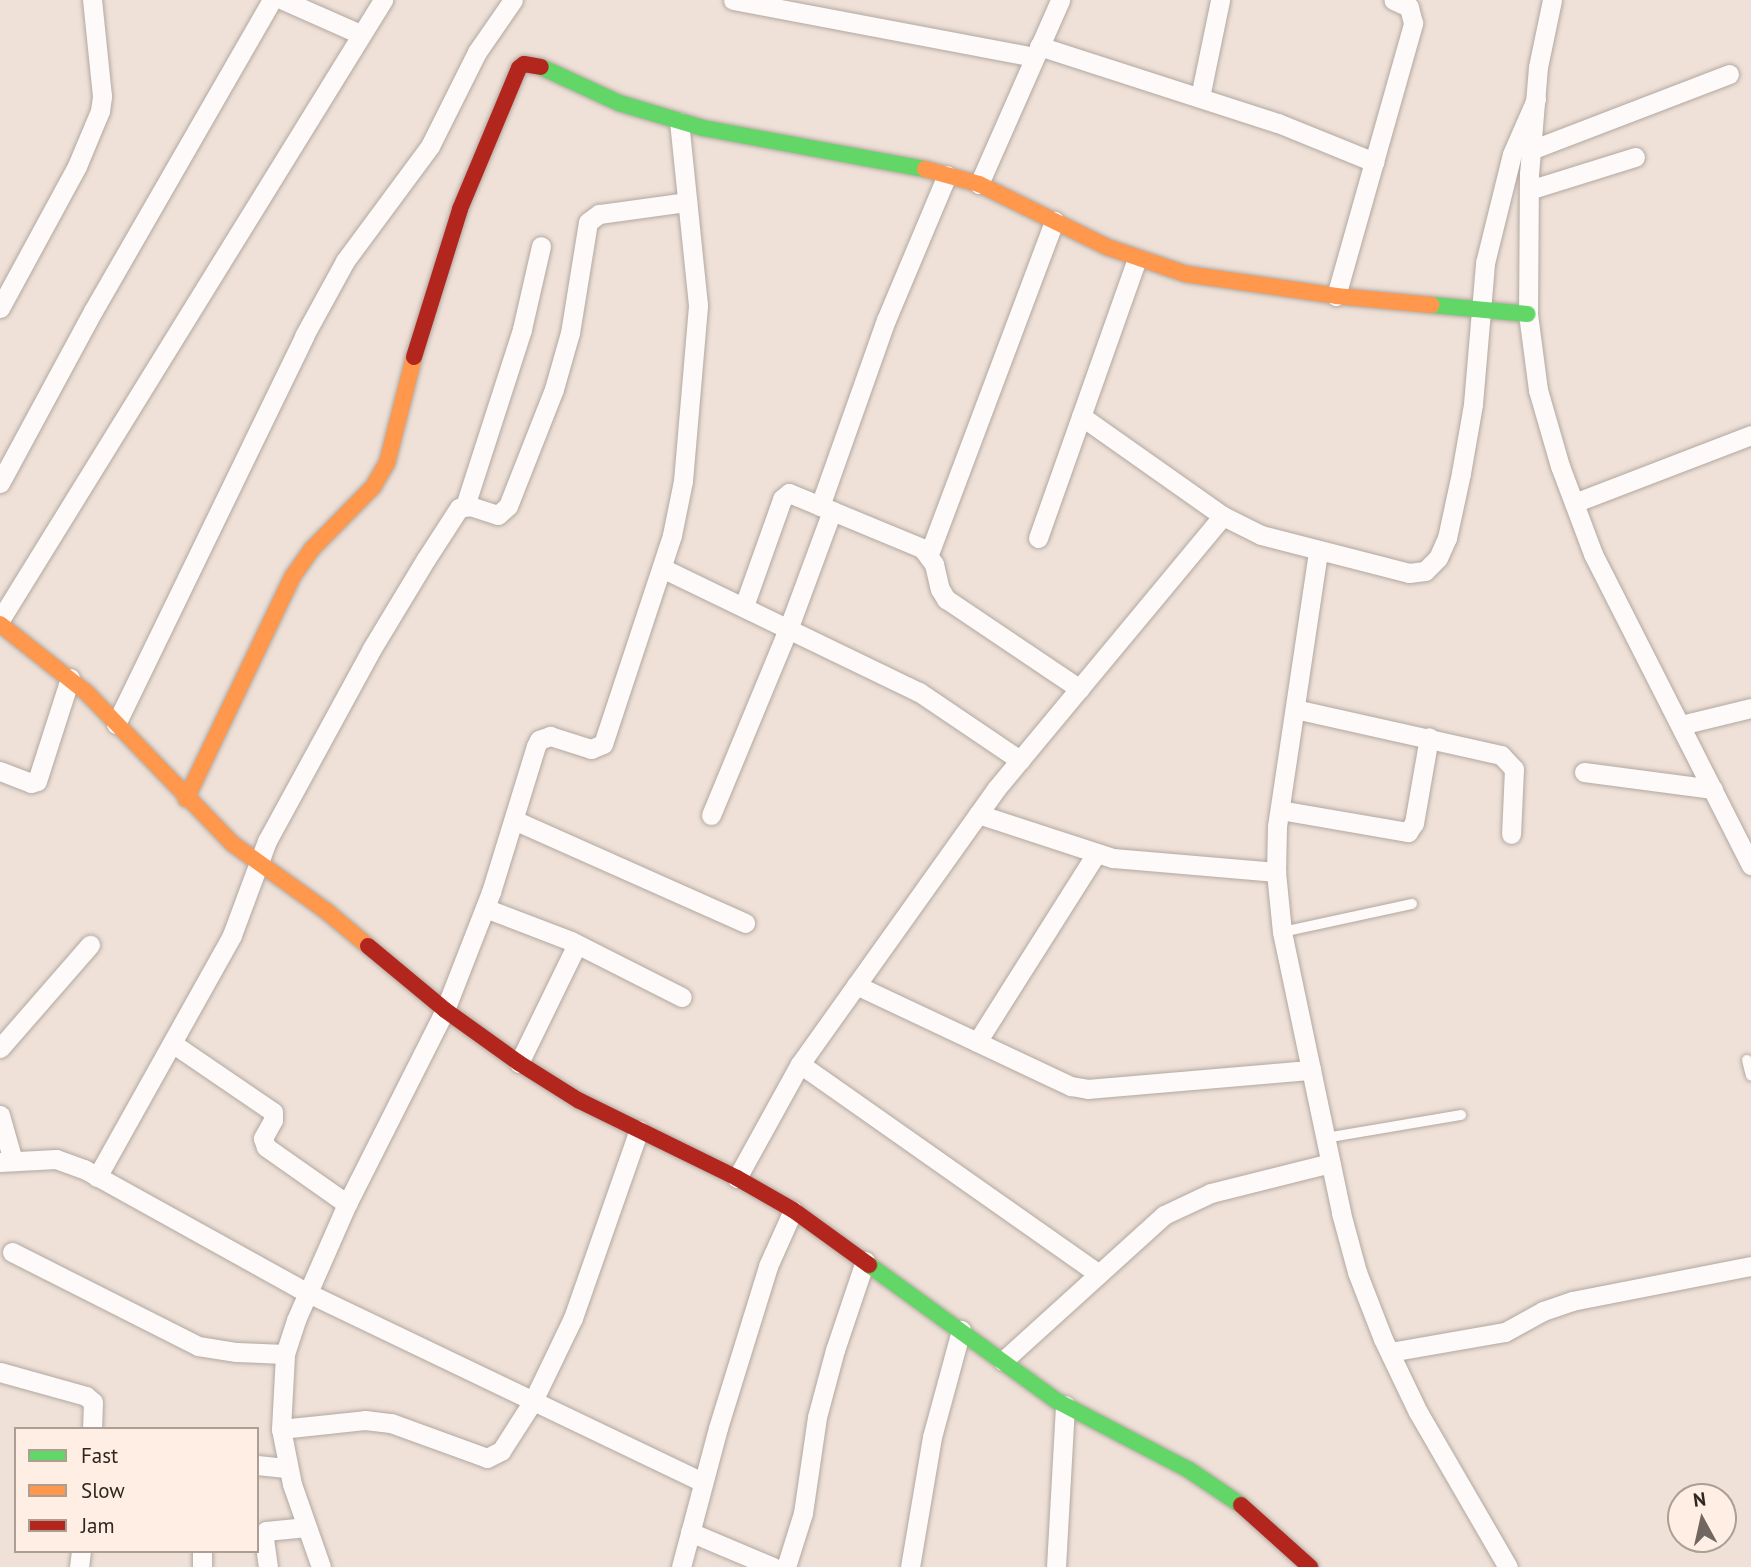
<!DOCTYPE html>
<style>
body{margin:0}
#map{position:relative;width:1751px;height:1567px;overflow:hidden;background:#efe1d8;font-family:"PT Sans",sans-serif}
div>[style]{position:absolute}
.roads{filter:drop-shadow(0 0 2px #b2a8a0) drop-shadow(0 0 2px #b2a8a0)}
.lane>*{height:10px;margin:-5px;padding:0 5px;transform-origin:5px;border-radius:5px;background:#fdfaf9}
.street>*{height:19px;margin:-9.5px;padding:0 9.5px;transform-origin:9.5px;border-radius:9.5px;background:#fdfaf9}
.fast>*{height:16px;margin:-8px;padding:0 8px;transform-origin:8px;border-radius:8px;background:#63d668}
.slow>*{height:16px;margin:-8px;padding:0 8px;transform-origin:8px;border-radius:8px;background:#ff974d}
.jam>*{height:16px;margin:-8px;padding:0 8px;transform-origin:8px;border-radius:8px;background:#b3261e}
span{translate:-50% -50%;white-space:nowrap;text-align:center;line-height:1.15;-webkit-text-stroke:7px #feeee4;paint-order:stroke}
.legend{position:absolute;left:14px;top:1427px;width:245px;height:126px;box-sizing:border-box;background:#feeee4;border:2px solid #ab9e95;margin:0;padding:9px 12px;list-style:none;font-size:21px;color:#2f261f}
.legend li{display:flex;align-items:center;gap:14px;height:35px}
.legend b{width:35px;border:2px solid #ab9e95}
.north{position:absolute;left:1667px;top:1483px;width:70px;height:70px;box-sizing:border-box;background:#feeee4;border:2px solid #ab9e95;border-radius:50%;rotate:352deg;font-size:19px;font-weight:700;line-height:28px;text-align:center;color:#2f261f}
.north::after{content:'';display:block;margin:auto;width:24px;height:32px;background:#726760;clip-path:polygon(50% 0,100% 100%,50% 72%,0 100%)}
</style>
<div id="map">
<div class="roads">
<div class="lane">
<i style="left:1282px;top:932px;width:133px;rotate:-12.2deg"></i>
<i style="left:1747px;top:1060px;width:16px;rotate:76deg"></i>
<i style="left:1325px;top:1138px;width:138px;rotate:-9.6deg"></i>
</div>
<div class="street">
<i style="left:283px;top:0;width:84px;rotate:23.8deg"></i>
<i style="left:733px;top:0;width:306px;rotate:10.7deg"></i>
<i style="left:1552px;top:0;width:68px;rotate:101.8deg"></i>
<i style="left:1538px;top:67px;width:107px;rotate:94.8deg"></i>
<i style="left:1529px;top:174px;width:140px;rotate:90.4deg"></i>
<i style="left:1528px;top:314px;width:77px;rotate:82.5deg"></i>
<i style="left:1538px;top:390px;width:79px;rotate:73.9deg"></i>
<i style="left:1560px;top:466px;width:94px;rotate:69.4deg"></i>
<i style="left:1593px;top:554px;width:349px;rotate:63.1deg"></i>
<i style="left:1039px;top:46px;width:251px;rotate:17.9deg"></i>
<i style="left:1278px;top:123px;width:104px;rotate:22.1deg"></i>
<i style="left:1200px;top:97px;width:99px;rotate:-78.3deg"></i>
<i style="left:1531px;top:150px;width:212px;rotate:-21deg"></i>
<i style="left:979px;top:184px;width:201px;rotate:-66.2deg"></i>
<i style="left:1529px;top:190px;width:111px;rotate:-17.3deg"></i>
<i style="left:1336px;top:296px;width:284px;rotate:-74.2deg"></i>
<i style="left:1413px;top:23px;width:16px;rotate:-104deg"></i>
<i style="left:1409px;top:7px;width:17px;rotate:-156deg"></i>
<i style="left:0;top:308px;width:162px;rotate:-61.5deg"></i>
<i style="left:77px;top:166px;width:60px;rotate:-67.3deg"></i>
<i style="left:100px;top:111px;width:15px;rotate:-82deg"></i>
<i style="left:102px;top:96px;width:97px;rotate:-95.9deg"></i>
<i style="left:1081px;top:416px;width:174px;rotate:35.2deg"></i>
<i style="left:0;top:483px;width:196px;rotate:-61.6deg"></i>
<i style="left:93px;top:311px;width:359px;rotate:-60.1deg"></i>
<i style="left:1574px;top:503px;width:190px;rotate:-21deg"></i>
<i style="left:465px;top:506px;width:186px;rotate:-72.1deg"></i>
<i style="left:522px;top:329px;width:85px;rotate:-77.1deg"></i>
<i style="left:820px;top:506px;width:197px;rotate:-70.5deg"></i>
<i style="left:886px;top:320px;width:157px;rotate:-67.2deg"></i>
<i style="left:1038px;top:538px;width:296px;rotate:-70.5deg"></i>
<i style="left:1318px;top:552px;width:277px;rotate:98.5deg"></i>
<i style="left:1277px;top:826px;width:46px;rotate:91.2deg"></i>
<i style="left:1276px;top:872px;width:60px;rotate:84.3deg"></i>
<i style="left:1282px;top:932px;width:287px;rotate:78.1deg"></i>
<i style="left:1341px;top:1213px;width:61px;rotate:74.8deg"></i>
<i style="left:1357px;top:1272px;width:72px;rotate:68.8deg"></i>
<i style="left:1383px;top:1339px;width:81px;rotate:64.4deg"></i>
<i style="left:1418px;top:1412px;width:179px;rotate:59.9deg"></i>
<i style="left:929px;top:554px;width:356px;rotate:-69.4deg"></i>
<i style="left:662px;top:568px;width:285px;rotate:25.8deg"></i>
<i style="left:919px;top:692px;width:122px;rotate:34deg"></i>
<i style="left:744px;top:606px;width:114px;rotate:-70.4deg"></i>
<i style="left:782px;top:499px;width:9px;rotate:-41deg"></i>
<i style="left:789px;top:493px;width:144px;rotate:22.5deg"></i>
<i style="left:922px;top:548px;width:20px;rotate:53deg"></i>
<i style="left:934px;top:564px;width:26px;rotate:77deg"></i>
<i style="left:940px;top:589px;width:12px;rotate:59deg"></i>
<i style="left:946px;top:599px;width:161px;rotate:33.9deg"></i>
<i style="left:0;top:620px;width:729px;rotate:-58.29deg"></i>
<i style="left:1295px;top:709px;width:211px;rotate:12.6deg"></i>
<i style="left:1501px;top:755px;width:19px;rotate:47deg"></i>
<i style="left:1514px;top:769px;width:65px;rotate:92.6deg"></i>
<i style="left:116px;top:724px;width:431px;rotate:-64.1deg"></i>
<i style="left:304px;top:336px;width:85px;rotate:-61.3deg"></i>
<i style="left:345px;top:261px;width:143px;rotate:-53.5deg"></i>
<i style="left:430px;top:146px;width:105px;rotate:-63.4deg"></i>
<i style="left:477px;top:52px;width:63px;rotate:-55.3deg"></i>
<i style="left:1681px;top:725px;width:72px;rotate:-13.7deg"></i>
<i style="left:0;top:771px;width:33px;rotate:21deg"></i>
<i style="left:31px;top:783px;width:6px;rotate:-18deg"></i>
<i style="left:37px;top:781px;width:108px;rotate:-72.2deg"></i>
<i style="left:1584px;top:772px;width:130px;rotate:7.5deg"></i>
<i style="left:1280px;top:810px;width:130px;rotate:9.8deg"></i>
<i style="left:1408px;top:832px;width:11px;rotate:-56deg"></i>
<i style="left:1414px;top:823px;width:87px;rotate:-80.1deg"></i>
<i style="left:978px;top:814px;width:142px;rotate:18.1deg"></i>
<i style="left:1113px;top:858px;width:164px;rotate:4.9deg"></i>
<i style="left:711px;top:815px;width:204px;rotate:-67.5deg"></i>
<i style="left:789px;top:627px;width:124px;rotate:-69.7deg"></i>
<i style="left:514px;top:820px;width:253px;rotate:24deg"></i>
<i style="left:485px;top:908px;width:92px;rotate:21deg"></i>
<i style="left:571px;top:941px;width:124px;rotate:26.8deg"></i>
<i style="left:856px;top:985px;width:238px;rotate:25.2deg"></i>
<i style="left:1071px;top:1086px;width:17px;rotate:10deg"></i>
<i style="left:1088px;top:1089px;width:224px;rotate:-4.9deg"></i>
<i style="left:977px;top:1042px;width:222px;rotate:-57.7deg"></i>
<i style="left:172px;top:1043px;width:122px;rotate:34.3deg"></i>
<i style="left:273px;top:1112px;width:8px;rotate:90deg"></i>
<i style="left:273px;top:1120px;width:21px;rotate:119deg"></i>
<i style="left:263px;top:1138px;width:9px;rotate:72deg"></i>
<i style="left:266px;top:1147px;width:99px;rotate:35.1deg"></i>
<i style="left:0;top:1048px;width:137px;rotate:-48.9deg"></i>
<i style="left:519px;top:1063px;width:132px;rotate:-64deg"></i>
<i style="left:800px;top:1064px;width:365px;rotate:35.1deg"></i>
<i style="left:0;top:1115px;width:48px;rotate:74.2deg"></i>
<i style="left:0;top:1162px;width:56px;rotate:-3.1deg"></i>
<i style="left:56px;top:1159px;width:30px;rotate:20deg"></i>
<i style="left:84px;top:1169px;width:256px;rotate:29deg"></i>
<i style="left:308px;top:1293px;width:438px;rotate:25.6deg"></i>
<i style="left:97px;top:1177px;width:277px;rotate:-60.8deg"></i>
<i style="left:232px;top:935px;width:100px;rotate:-69.6deg"></i>
<i style="left:267px;top:841px;width:217px;rotate:-61.4deg"></i>
<i style="left:371px;top:650px;width:106px;rotate:-58.9deg"></i>
<i style="left:426px;top:559px;width:61px;rotate:-57.1deg"></i>
<i style="left:459px;top:508px;width:11px;rotate:-10deg"></i>
<i style="left:470px;top:506px;width:29px;rotate:18deg"></i>
<i style="left:498px;top:515px;width:13px;rotate:-42deg"></i>
<i style="left:508px;top:506px;width:126px;rotate:-68.5deg"></i>
<i style="left:554px;top:389px;width:58px;rotate:-74.1deg"></i>
<i style="left:570px;top:333px;width:112px;rotate:-80.8deg"></i>
<i style="left:588px;top:222px;width:14px;rotate:-36deg"></i>
<i style="left:599px;top:214px;width:89px;rotate:-7.8deg"></i>
<i style="left:737px;top:1178px;width:130px;rotate:-61.1deg"></i>
<i style="left:800px;top:1064px;width:338px;rotate:-54.5deg"></i>
<i style="left:996px;top:789px;width:355px;rotate:-50.3deg"></i>
<i style="left:1223px;top:516px;width:42px;rotate:26.6deg"></i>
<i style="left:1261px;top:535px;width:153px;rotate:14.4deg"></i>
<i style="left:1409px;top:573px;width:16px;rotate:-7deg"></i>
<i style="left:1425px;top:571px;width:18px;rotate:-45deg"></i>
<i style="left:1438px;top:558px;width:22px;rotate:-66deg"></i>
<i style="left:1447px;top:538px;width:66px;rotate:-77.8deg"></i>
<i style="left:1461px;top:473px;width:70px;rotate:-80.1deg"></i>
<i style="left:1473px;top:404px;width:142px;rotate:-85.1deg"></i>
<i style="left:1485px;top:263px;width:112px;rotate:-76.1deg"></i>
<i style="left:1512px;top:154px;width:60px;rotate:-66.4deg"></i>
<i style="left:12px;top:1252px;width:208px;rotate:26.8deg"></i>
<i style="left:198px;top:1346px;width:39px;rotate:9deg"></i>
<i style="left:237px;top:1352px;width:48px;rotate:2.4deg"></i>
<i style="left:1390px;top:1352px;width:117px;rotate:-9.9deg"></i>
<i style="left:1505px;top:1332px;width:43px;rotate:-28.9deg"></i>
<i style="left:1543px;top:1311px;width:31px;rotate:-19deg"></i>
<i style="left:1572px;top:1301px;width:182px;rotate:-11.1deg"></i>
<i style="left:1003px;top:1361px;width:217px;rotate:-42.2deg"></i>
<i style="left:1164px;top:1215px;width:52px;rotate:-25.1deg"></i>
<i style="left:1211px;top:1193px;width:123px;rotate:-14.1deg"></i>
<i style="left:0;top:1372px;width:89px;rotate:15.6deg"></i>
<i style="left:86px;top:1396px;width:9px;rotate:41deg"></i>
<i style="left:93px;top:1402px;width:27px;rotate:92deg"></i>
<i style="left:281px;top:1429px;width:84px;rotate:-6.1deg"></i>
<i style="left:365px;top:1420px;width:26px;rotate:7deg"></i>
<i style="left:391px;top:1423px;width:102px;rotate:20deg"></i>
<i style="left:487px;top:1458px;width:16px;rotate:-27deg"></i>
<i style="left:501px;top:1451px;width:59px;rotate:-57.4deg"></i>
<i style="left:533px;top:1401px;width:92px;rotate:-64.3deg"></i>
<i style="left:573px;top:1318px;width:199px;rotate:-70.7deg"></i>
<i style="left:257px;top:1465px;width:31px;rotate:6deg"></i>
<i style="left:690px;top:1532px;width:90px;rotate:22.9deg"></i>
<i style="left:202px;top:1551px;width:16px;rotate:90deg"></i>
<i style="left:79px;top:1567px;width:16px;rotate:-83deg"></i>
<i style="left:268px;top:1567px;width:28px;rotate:-98deg"></i>
<i style="left:264px;top:1539px;width:8px;rotate:-76deg"></i>
<i style="left:266px;top:1531px;width:41px;rotate:-5.6deg"></i>
<i style="left:321px;top:1567px;width:88px;rotate:-109.3deg"></i>
<i style="left:292px;top:1484px;width:56px;rotate:-101.3deg"></i>
<i style="left:281px;top:1429px;width:75px;rotate:-86.9deg"></i>
<i style="left:285px;top:1354px;width:36px;rotate:-72deg"></i>
<i style="left:296px;top:1320px;width:127px;rotate:-66.3deg"></i>
<i style="left:347px;top:1204px;width:217px;rotate:-63.2deg"></i>
<i style="left:445px;top:1010px;width:127px;rotate:-68.7deg"></i>
<i style="left:491px;top:892px;width:153px;rotate:-72.9deg"></i>
<i style="left:536px;top:746px;width:7px;rotate:-63deg"></i>
<i style="left:539px;top:740px;width:12px;rotate:-20deg"></i>
<i style="left:550px;top:736px;width:43px;rotate:17.6deg"></i>
<i style="left:591px;top:749px;width:13px;rotate:-23deg"></i>
<i style="left:603px;top:744px;width:220px;rotate:-71.7deg"></i>
<i style="left:672px;top:535px;width:55px;rotate:-78.5deg"></i>
<i style="left:683px;top:481px;width:177px;rotate:-85.1deg"></i>
<i style="left:698px;top:305px;width:184px;rotate:-95.9deg"></i>
<i style="left:681px;top:1567px;width:144px;rotate:-75.1deg"></i>
<i style="left:718px;top:1428px;width:170px;rotate:-72.8deg"></i>
<i style="left:768px;top:1266px;width:61px;rotate:-65.9deg"></i>
<i style="left:786px;top:1567px;width:57px;rotate:-72.5deg"></i>
<i style="left:803px;top:1513px;width:97px;rotate:-81.7deg"></i>
<i style="left:817px;top:1417px;width:69px;rotate:-75deg"></i>
<i style="left:835px;top:1350px;width:94px;rotate:-71.4deg"></i>
<i style="left:910px;top:1567px;width:132px;rotate:-80.4deg"></i>
<i style="left:932px;top:1437px;width:111px;rotate:-74.8deg"></i>
<i style="left:1056px;top:1567px;width:162px;rotate:-86.8deg"></i>
</div>
<div class="fast">
<i style="left:541px;top:67px;width:86px;rotate:24.8deg"></i>
<i style="left:619px;top:103px;width:88px;rotate:16.6deg"></i>
<i style="left:703px;top:128px;width:226px;rotate:10.5deg"></i>
<i style="left:1432px;top:305px;width:96px;rotate:5.4deg"></i>
<i style="left:869px;top:1265px;width:232px;rotate:35.9deg"></i>
<i style="left:1057px;top:1401px;width:149px;rotate:27.6deg"></i>
<i style="left:1189px;top:1470px;width:63px;rotate:33.9deg"></i>
</div>
<div class="slow">
<i style="left:925px;top:169px;width:56px;rotate:15.5deg"></i>
<i style="left:979px;top:184px;width:143px;rotate:26.2deg"></i>
<i style="left:1107px;top:247px;width:83px;rotate:18.9deg"></i>
<i style="left:1186px;top:274px;width:152px;rotate:8.3deg"></i>
<i style="left:1336px;top:296px;width:96px;rotate:5.4deg"></i>
<i style="left:0;top:624px;width:111px;rotate:38.4deg"></i>
<i style="left:87px;top:693px;width:210px;rotate:46deg"></i>
<i style="left:233px;top:844px;width:113px;rotate:35.7deg"></i>
<i style="left:325px;top:910px;width:56px;rotate:39.9deg"></i>
<i style="left:186px;top:799px;width:247px;rotate:-64.4deg"></i>
<i style="left:293px;top:576px;width:33px;rotate:-55deg"></i>
<i style="left:312px;top:549px;width:87px;rotate:-45.5deg"></i>
<i style="left:373px;top:487px;width:28px;rotate:-60deg"></i>
<i style="left:387px;top:463px;width:109px;rotate:-75.7deg"></i>
</div>
<div class="jam">
<i style="left:414px;top:357px;width:155px;rotate:-72.7deg"></i>
<i style="left:460px;top:209px;width:153px;rotate:-67.3deg"></i>
<i style="left:519px;top:68px;width:6px;rotate:-39deg"></i>
<i style="left:524px;top:64px;width:17px;rotate:10deg"></i>
<i style="left:368px;top:946px;width:100px;rotate:39.7deg"></i>
<i style="left:445px;top:1010px;width:91px;rotate:35.6deg"></i>
<i style="left:519px;top:1063px;width:70px;rotate:32.1deg"></i>
<i style="left:578px;top:1100px;width:177px;rotate:26.1deg"></i>
<i style="left:737px;top:1178px;width:64px;rotate:29.7deg"></i>
<i style="left:793px;top:1210px;width:94px;rotate:35.9deg"></i>
<i style="left:1241px;top:1505px;width:93px;rotate:41.9deg"></i>
</div>
</div>
<ul class="legend">
<li><b style="height:9px;background:#63d668"></b>Fast</li>
<li><b style="height:9px;background:#ff974d"></b>Slow</li>
<li><b style="height:9px;background:#b3261e"></b>Jam</li>
</ul>
<div class="north">N</div>
</div>
